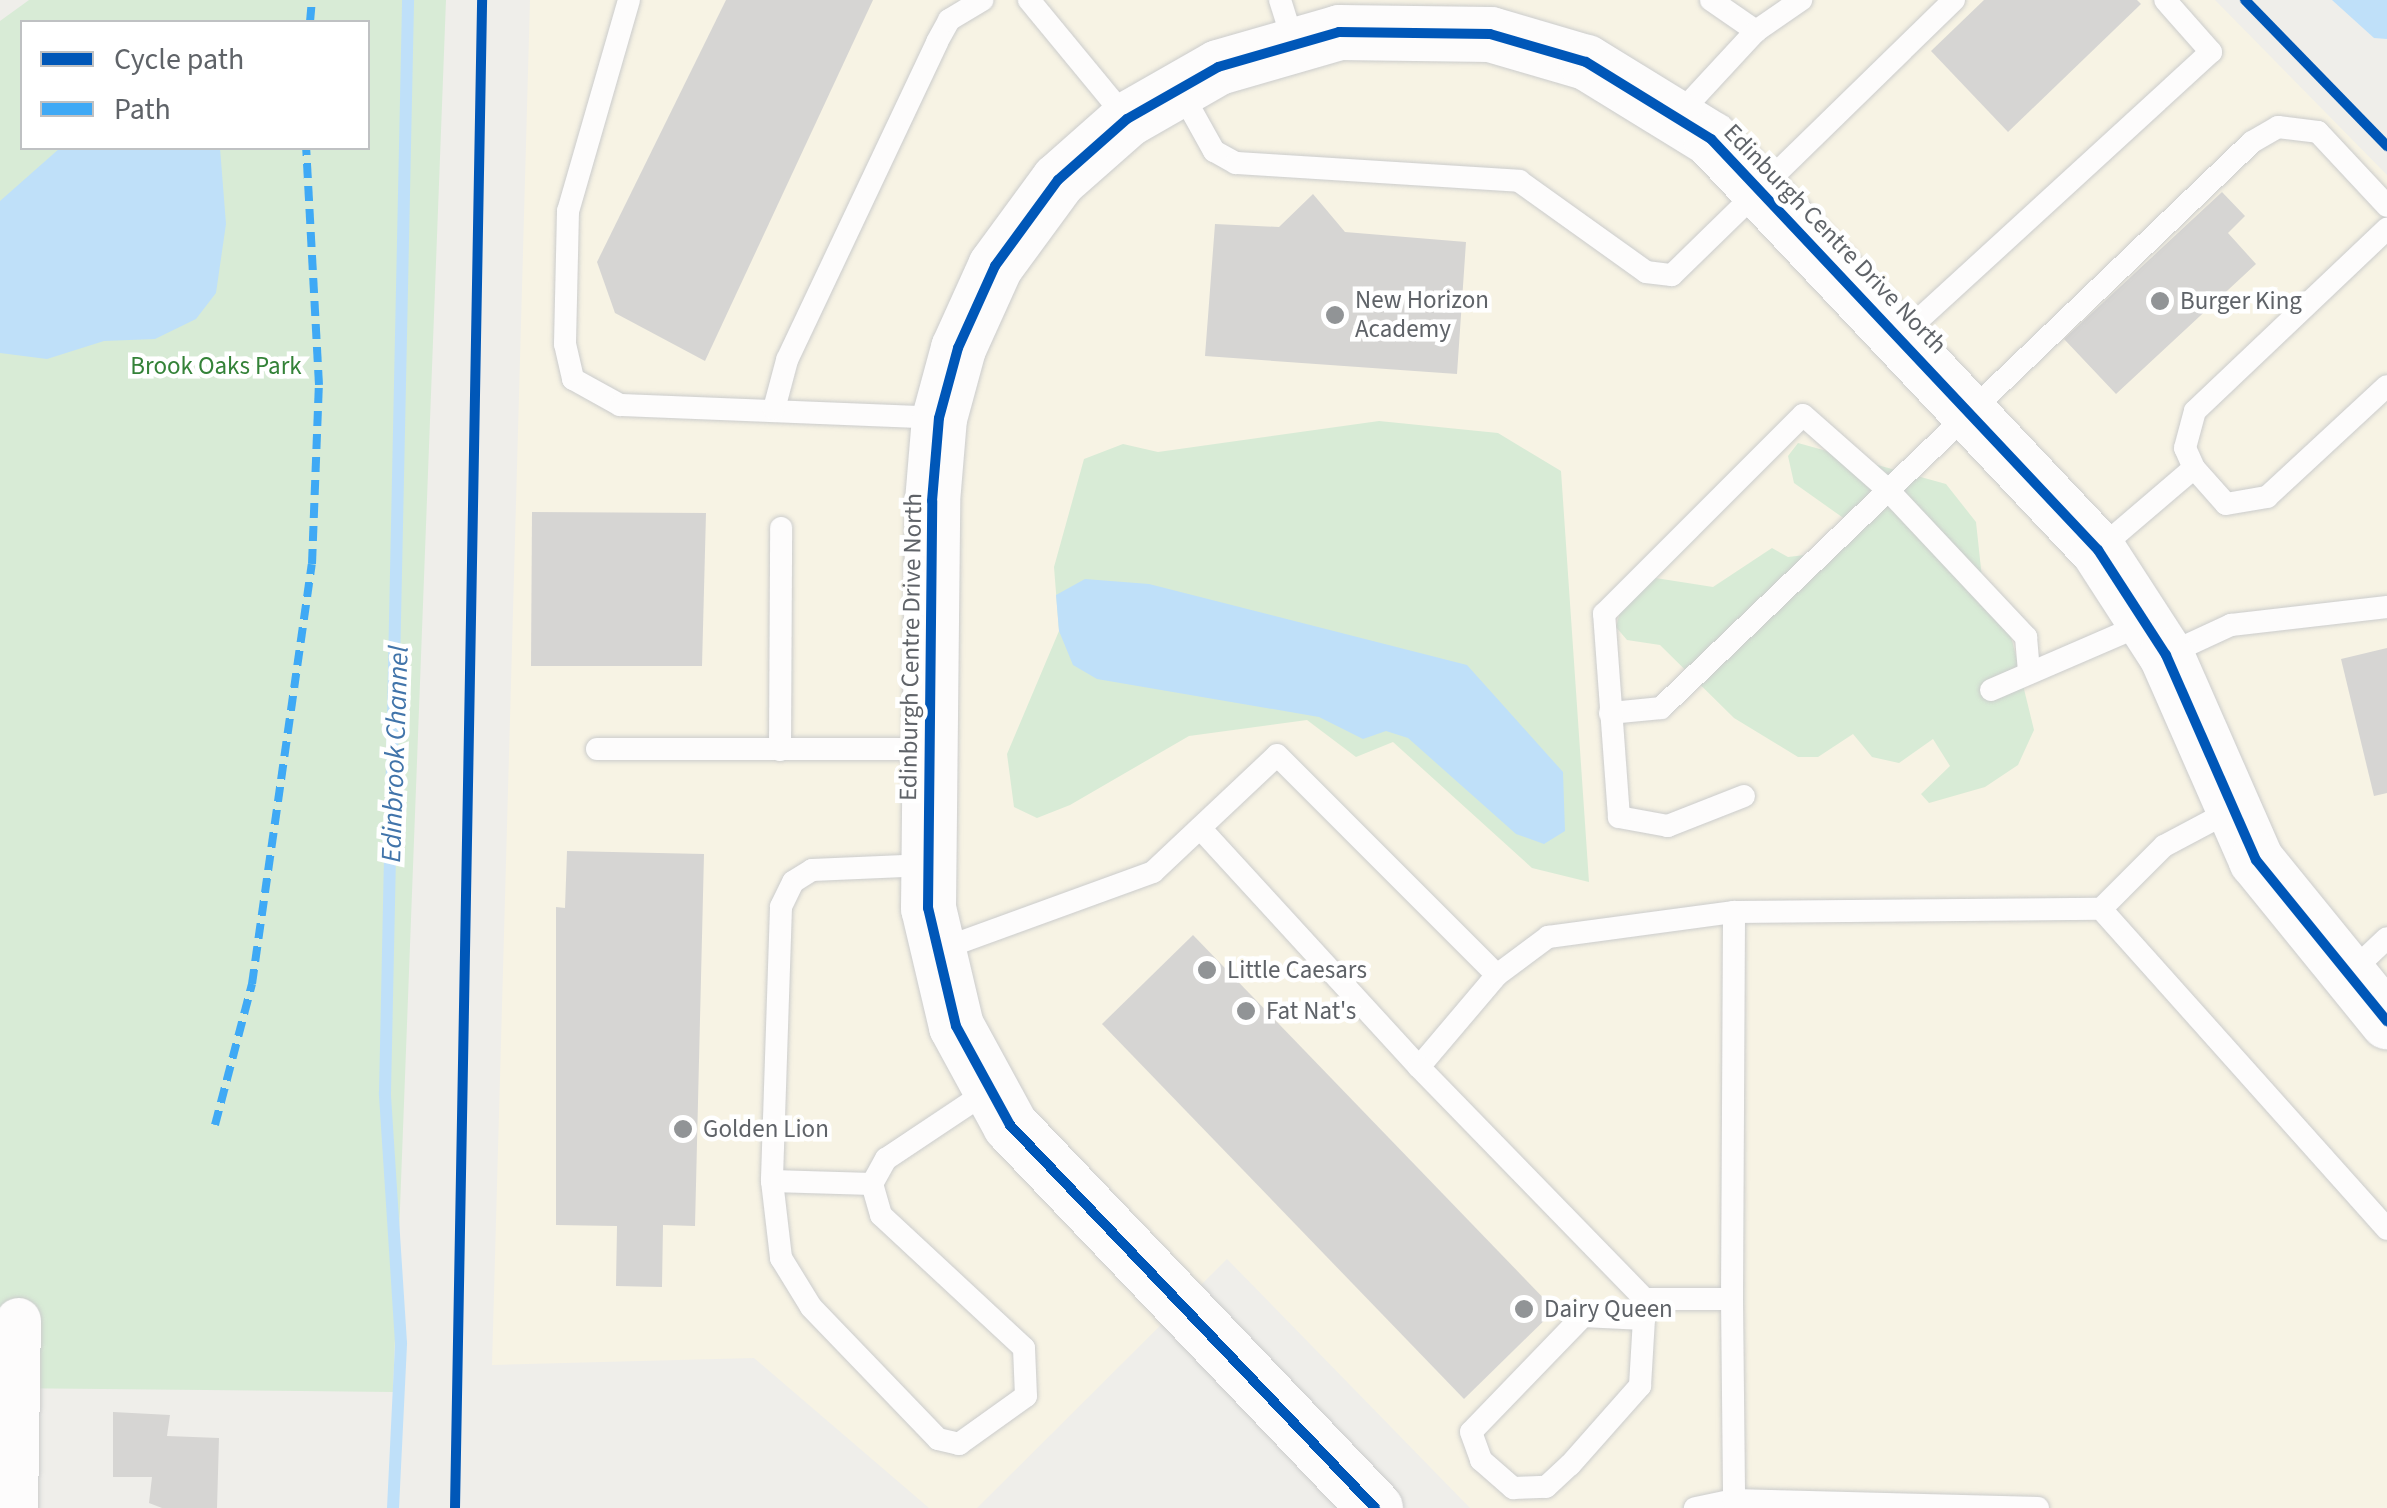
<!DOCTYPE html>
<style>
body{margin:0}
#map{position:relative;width:2387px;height:1508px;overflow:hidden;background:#efeeea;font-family:"Source Sans 3",sans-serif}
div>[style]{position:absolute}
.commercial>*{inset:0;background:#f7f3e4}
.green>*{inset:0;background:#d8ebd6}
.water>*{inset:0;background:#bfe0f9}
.stream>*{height:12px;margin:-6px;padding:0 6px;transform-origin:6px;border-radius:6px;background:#bfe0f9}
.building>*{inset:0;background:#d6d5d3}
.roads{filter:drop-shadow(0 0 2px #cbcccc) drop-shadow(0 0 2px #cbcccc)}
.lane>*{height:22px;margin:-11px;padding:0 11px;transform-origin:11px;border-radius:11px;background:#fdfcfc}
.street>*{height:45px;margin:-22.5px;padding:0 22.5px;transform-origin:22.5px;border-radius:22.5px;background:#fdfcfc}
.secondary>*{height:55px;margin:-27.5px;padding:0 27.5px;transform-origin:27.5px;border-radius:27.5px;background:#fdfcfc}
.quiet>*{height:8px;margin-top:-4px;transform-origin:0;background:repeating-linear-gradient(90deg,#3fa9f5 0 15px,transparent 0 23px)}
.cycleway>*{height:10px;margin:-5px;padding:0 5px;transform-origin:5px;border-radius:5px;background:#0057b8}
.dots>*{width:28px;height:28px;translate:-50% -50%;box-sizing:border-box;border:5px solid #fff;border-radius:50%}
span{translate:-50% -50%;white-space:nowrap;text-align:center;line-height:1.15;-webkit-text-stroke:9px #fff;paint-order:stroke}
.street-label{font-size:25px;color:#5f6368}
.poi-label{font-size:25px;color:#5f6368}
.left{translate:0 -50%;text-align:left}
.park-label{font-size:25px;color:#348238}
.water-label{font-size:28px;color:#4174aa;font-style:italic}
.legend{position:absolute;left:20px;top:20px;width:350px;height:130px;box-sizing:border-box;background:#fff;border:2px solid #bfc1c3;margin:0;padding:12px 18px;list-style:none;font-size:30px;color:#5f6368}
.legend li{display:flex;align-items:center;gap:20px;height:50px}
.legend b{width:50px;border:2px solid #bfc1c3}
</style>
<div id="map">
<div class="commercial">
<i style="clip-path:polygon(530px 0,2215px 0,2387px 175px,2387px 1508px,1470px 1508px,1227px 1259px,977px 1508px,929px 1508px,754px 1358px,492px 1365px)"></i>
</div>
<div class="green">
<i style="clip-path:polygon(evenodd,29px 0,446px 0,393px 1392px,0 1388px,0 21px,29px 0,22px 22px,368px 22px,368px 148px,22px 148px,22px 22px)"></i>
<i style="clip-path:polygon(1379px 421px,1498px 433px,1561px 471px,1589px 882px,1532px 868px,1393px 742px,1356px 757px,1307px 720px,1189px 736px,1070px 805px,1037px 818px,1014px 807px,1007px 754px,1059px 631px,1054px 567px,1084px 459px,1123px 444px,1158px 452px)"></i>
<i style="clip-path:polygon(1798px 443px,1946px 484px,1976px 522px,1982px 578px,2012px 640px,2034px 730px,2018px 765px,1985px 787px,1929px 803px,1921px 794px,1950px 766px,1933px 739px,1899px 763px,1872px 757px,1853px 734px,1818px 757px,1798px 757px,1734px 718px,1660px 645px,1627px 640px,1616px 627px,1630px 574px,1713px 587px,1772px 548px,1788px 557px,1814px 554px,1849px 522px,1794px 483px,1788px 456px)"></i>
</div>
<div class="water">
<i style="clip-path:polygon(2332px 0,2387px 0,2387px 39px,2374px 38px)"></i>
<i style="clip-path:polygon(60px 148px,220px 148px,226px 224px,216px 293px,196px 319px,155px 339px,104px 341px,47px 359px,0 353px,0 201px)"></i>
<i style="clip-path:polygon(1085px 579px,1149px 584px,1467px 665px,1563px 772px,1565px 831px,1544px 844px,1516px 834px,1408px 738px,1386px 731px,1363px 739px,1319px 717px,1097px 679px,1073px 665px,1059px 631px,1056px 595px)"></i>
</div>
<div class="stream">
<i style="left:393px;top:1508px;width:165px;rotate:-87.2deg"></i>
<i style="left:401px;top:1343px;width:251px;rotate:-93.7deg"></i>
<i style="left:385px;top:1093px;width:1093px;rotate:-88.79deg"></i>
</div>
<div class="building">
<i style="clip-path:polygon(726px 0,873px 0,705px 361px,615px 313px,597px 262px)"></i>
<i style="clip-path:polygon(1984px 0,2137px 0,2141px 4px,2008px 132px,1931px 51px)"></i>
<i style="clip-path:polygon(2222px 192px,2245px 216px,2228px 233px,2256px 264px,2116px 394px,2064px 339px)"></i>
<i style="clip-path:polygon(1313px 194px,1345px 232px,1466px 242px,1457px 374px,1205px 356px,1215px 224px,1279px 227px)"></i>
<i style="clip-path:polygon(532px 512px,706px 513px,702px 666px,531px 666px)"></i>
<i style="clip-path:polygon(2387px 648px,2387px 793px,2374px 796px,2341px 659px)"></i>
<i style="clip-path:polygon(567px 851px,704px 854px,695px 1226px,663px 1225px,662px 1287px,616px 1286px,617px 1226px,556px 1225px,556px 907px,565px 908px)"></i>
<i style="clip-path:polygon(1193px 935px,1555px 1310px,1464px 1399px,1102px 1024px)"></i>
<i style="clip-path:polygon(113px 1412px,170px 1415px,167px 1436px,219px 1438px,217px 1508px,162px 1508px,149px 1503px,152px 1477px,113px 1477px)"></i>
</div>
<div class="roads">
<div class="lane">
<i style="left:629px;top:0;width:220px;rotate:106.1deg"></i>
<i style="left:568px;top:211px;width:133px;rotate:91.3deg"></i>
<i style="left:565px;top:344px;width:36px;rotate:77deg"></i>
<i style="left:573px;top:379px;width:54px;rotate:29deg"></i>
<i style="left:620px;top:405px;width:319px;rotate:2.3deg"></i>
<i style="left:1029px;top:0;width:154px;rotate:50.5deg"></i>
<i style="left:1280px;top:0;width:43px;rotate:72.4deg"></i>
<i style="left:1711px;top:0;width:55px;rotate:34.6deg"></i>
<i style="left:1180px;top:90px;width:70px;rotate:60.9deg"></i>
<i style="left:1214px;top:151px;width:25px;rotate:29deg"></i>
<i style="left:1236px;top:163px;width:284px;rotate:3.6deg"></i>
<i style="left:1519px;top:181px;width:156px;rotate:35.6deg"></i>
<i style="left:1646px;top:272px;width:26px;rotate:7deg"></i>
<i style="left:1672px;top:275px;width:394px;rotate:-44.3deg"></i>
<i style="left:1680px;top:113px;width:112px;rotate:-47.2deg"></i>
<i style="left:1756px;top:31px;width:55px;rotate:-34.6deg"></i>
<i style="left:1902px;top:335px;width:419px;rotate:-42.5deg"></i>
<i style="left:2211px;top:52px;width:69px;rotate:-131.5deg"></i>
<i style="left:774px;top:409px;width:51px;rotate:-75.1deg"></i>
<i style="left:787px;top:360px;width:352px;rotate:-64.7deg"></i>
<i style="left:937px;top:42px;width:25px;rotate:-61deg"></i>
<i style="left:949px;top:20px;width:39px;rotate:-31deg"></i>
<i style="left:2194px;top:468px;width:22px;rotate:-114deg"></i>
<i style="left:2185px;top:448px;width:38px;rotate:-75deg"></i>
<i style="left:2195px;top:411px;width:265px;rotate:-43.5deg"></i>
<i style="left:2098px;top:550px;width:126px;rotate:-40.5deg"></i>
<i style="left:2194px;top:468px;width:48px;rotate:48.4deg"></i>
<i style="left:2226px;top:504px;width:42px;rotate:-9.7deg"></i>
<i style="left:2267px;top:497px;width:163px;rotate:-42.8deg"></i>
<i style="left:2166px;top:655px;width:72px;rotate:-24.8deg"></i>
<i style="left:2231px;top:625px;width:157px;rotate:-6.6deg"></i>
<i style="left:1991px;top:690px;width:171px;rotate:-23.4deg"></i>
<i style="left:1610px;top:713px;width:51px;rotate:-5.6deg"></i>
<i style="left:1661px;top:708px;width:818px;rotate:-43.76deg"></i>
<i style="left:2252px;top:142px;width:30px;rotate:-30deg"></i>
<i style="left:2278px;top:127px;width:40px;rotate:7.1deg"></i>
<i style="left:2318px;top:132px;width:101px;rotate:47deg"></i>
<i style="left:597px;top:749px;width:331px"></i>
<i style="left:780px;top:750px;width:222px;rotate:-89.7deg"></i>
<i style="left:1744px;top:796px;width:82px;rotate:158.5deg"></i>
<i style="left:1668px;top:826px;width:50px;rotate:-169.6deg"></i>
<i style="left:1619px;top:817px;width:204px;rotate:-94.2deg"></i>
<i style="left:1604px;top:614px;width:281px;rotate:-45deg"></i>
<i style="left:1803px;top:415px;width:113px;rotate:41.4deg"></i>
<i style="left:1888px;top:490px;width:202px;rotate:46.8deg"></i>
<i style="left:2026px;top:637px;width:36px;rotate:85deg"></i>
<i style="left:1200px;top:828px;width:324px;rotate:47.5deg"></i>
<i style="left:1419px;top:1067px;width:121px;rotate:-49.7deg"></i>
<i style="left:927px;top:865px;width:115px;rotate:177.5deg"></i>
<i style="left:812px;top:870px;width:22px;rotate:148deg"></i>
<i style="left:793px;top:882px;width:28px;rotate:116deg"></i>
<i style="left:781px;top:907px;width:274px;rotate:91.9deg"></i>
<i style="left:772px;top:1181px;width:78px;rotate:83.3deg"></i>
<i style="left:781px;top:1258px;width:57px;rotate:58.5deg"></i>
<i style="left:811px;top:1307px;width:183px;rotate:46.1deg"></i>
<i style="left:938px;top:1439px;width:22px;rotate:13deg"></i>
<i style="left:959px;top:1444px;width:82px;rotate:-35.6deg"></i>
<i style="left:1026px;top:1396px;width:48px;rotate:-92.4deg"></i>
<i style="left:1024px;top:1348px;width:195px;rotate:-137.1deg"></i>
<i style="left:881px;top:1215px;width:32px;rotate:-106deg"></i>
<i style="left:872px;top:1184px;width:29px;rotate:-61deg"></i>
<i style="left:886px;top:1159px;width:123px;rotate:-33.7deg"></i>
<i style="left:2101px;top:909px;width:429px;rotate:48.2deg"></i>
<i style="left:939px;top:950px;width:228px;rotate:-20deg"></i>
<i style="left:1153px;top:872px;width:170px;rotate:-43.3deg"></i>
<i style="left:1277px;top:755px;width:311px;rotate:45deg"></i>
<i style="left:1497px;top:975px;width:64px;rotate:-36.7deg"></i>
<i style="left:1548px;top:937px;width:188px;rotate:-7.7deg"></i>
<i style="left:1734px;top:912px;width:367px;rotate:-0.5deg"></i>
<i style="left:2101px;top:909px;width:89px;rotate:-45deg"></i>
<i style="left:2164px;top:846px;width:72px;rotate:-28deg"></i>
<i style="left:2349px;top:974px;width:52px;rotate:-43.5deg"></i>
<i style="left:1419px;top:1067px;width:324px;rotate:45.8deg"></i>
<i style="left:1645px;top:1299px;width:87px"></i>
<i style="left:1732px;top:1299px;width:201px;rotate:89.4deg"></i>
<i style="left:1734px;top:1500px;width:40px;rotate:168deg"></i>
<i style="left:772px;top:1181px;width:100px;rotate:1.7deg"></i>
<i style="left:1732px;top:1299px;width:387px;rotate:-89.7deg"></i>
<i style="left:1644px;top:1319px;width:61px;rotate:-177.2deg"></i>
<i style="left:1583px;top:1316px;width:161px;rotate:134deg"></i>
<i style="left:1471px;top:1432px;width:30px;rotate:70deg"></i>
<i style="left:1481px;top:1460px;width:43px;rotate:41.2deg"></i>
<i style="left:1513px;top:1488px;width:33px;rotate:-2deg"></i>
<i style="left:1546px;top:1487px;width:33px;rotate:-43deg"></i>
<i style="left:1570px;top:1465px;width:106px;rotate:-48.5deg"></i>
<i style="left:1640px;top:1386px;width:67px;rotate:-86.6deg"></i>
<i style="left:1644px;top:1319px;width:20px;rotate:-87deg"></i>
<i style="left:1733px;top:1508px;width:8px;rotate:-83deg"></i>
<i style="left:1734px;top:1500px;width:304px;rotate:1.5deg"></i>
</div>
<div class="street">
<i style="left:15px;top:1508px;width:188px;rotate:-89.1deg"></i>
</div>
<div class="secondary">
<i style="left:1375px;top:1508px;width:529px;rotate:-133.62deg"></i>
<i style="left:1010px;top:1125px;width:113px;rotate:-118.6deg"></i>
<i style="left:956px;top:1026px;width:121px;rotate:-103.3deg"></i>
<i style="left:928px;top:908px;width:407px;rotate:-89.4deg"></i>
<i style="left:932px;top:501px;width:83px;rotate:-85.2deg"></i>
<i style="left:939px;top:418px;width:73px;rotate:-74.8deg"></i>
<i style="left:958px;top:348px;width:90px;rotate:-65.7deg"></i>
<i style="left:995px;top:266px;width:107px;rotate:-53.8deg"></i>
<i style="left:1058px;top:180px;width:92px;rotate:-41.5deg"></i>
<i style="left:1127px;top:119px;width:105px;rotate:-29.7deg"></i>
<i style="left:1218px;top:67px;width:126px;rotate:-16.1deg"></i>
<i style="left:1339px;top:32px;width:151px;rotate:0.8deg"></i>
<i style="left:1490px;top:34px;width:100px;rotate:16.3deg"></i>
<i style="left:1586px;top:62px;width:147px;rotate:31.6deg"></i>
<i style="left:1711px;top:139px;width:565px;rotate:46.72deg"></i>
<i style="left:2098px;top:550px;width:125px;rotate:57.1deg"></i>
<i style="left:2166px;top:655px;width:224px;rotate:66.3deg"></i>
<i style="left:2256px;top:860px;width:208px;rotate:50.9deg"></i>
</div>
</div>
<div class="quiet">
<i style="left:310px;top:22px;width:22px;rotate:-85deg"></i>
<i style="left:215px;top:1125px;width:146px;rotate:-75.3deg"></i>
<i style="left:252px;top:984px;width:424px;rotate:-81.9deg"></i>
<i style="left:312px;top:564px;width:179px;rotate:-87.8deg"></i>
<i style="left:319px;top:385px;width:237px;rotate:-93.1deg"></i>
</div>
<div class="cycleway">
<i style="left:2245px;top:0;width:204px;rotate:45.8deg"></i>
<i style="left:455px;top:1508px;width:1508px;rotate:-88.97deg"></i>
<i style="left:1375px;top:1508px;width:529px;rotate:-133.62deg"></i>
<i style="left:1010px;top:1125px;width:113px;rotate:-118.6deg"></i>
<i style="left:956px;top:1026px;width:121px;rotate:-103.3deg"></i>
<i style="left:928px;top:908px;width:407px;rotate:-89.4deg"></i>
<i style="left:932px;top:501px;width:83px;rotate:-85.2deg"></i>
<i style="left:939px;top:418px;width:73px;rotate:-74.8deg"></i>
<i style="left:958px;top:348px;width:90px;rotate:-65.7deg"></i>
<i style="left:995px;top:266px;width:107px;rotate:-53.8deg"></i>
<i style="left:1058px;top:180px;width:92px;rotate:-41.5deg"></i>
<i style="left:1127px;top:119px;width:105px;rotate:-29.7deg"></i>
<i style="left:1218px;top:67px;width:126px;rotate:-16.1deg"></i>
<i style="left:1339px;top:32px;width:151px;rotate:0.8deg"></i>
<i style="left:1490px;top:34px;width:100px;rotate:16.3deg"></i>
<i style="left:1586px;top:62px;width:147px;rotate:31.6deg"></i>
<i style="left:1711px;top:139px;width:565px;rotate:46.72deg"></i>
<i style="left:2098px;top:550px;width:125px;rotate:57.1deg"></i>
<i style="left:2166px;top:655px;width:224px;rotate:66.3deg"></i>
<i style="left:2256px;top:860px;width:208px;rotate:50.9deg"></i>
</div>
<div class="dots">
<i style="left:2160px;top:301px;background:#919496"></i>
<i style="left:1335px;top:315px;background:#919496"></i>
<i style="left:1207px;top:970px;background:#919496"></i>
<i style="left:1246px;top:1011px;background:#919496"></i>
<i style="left:683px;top:1129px;background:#919496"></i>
<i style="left:1524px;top:1309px;background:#919496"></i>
</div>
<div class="street-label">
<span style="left:1835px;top:239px;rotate:46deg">Edinburgh Centre Drive North</span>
<span style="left:911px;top:647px;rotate:-89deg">Edinburgh Centre Drive North</span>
</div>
<div class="poi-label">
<span class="left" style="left:1355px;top:315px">New Horizon<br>Academy</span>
<span class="left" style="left:2180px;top:301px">Burger King</span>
<span class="left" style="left:1227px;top:970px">Little Caesars</span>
<span class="left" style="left:1266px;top:1011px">Fat Nat's</span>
<span class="left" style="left:703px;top:1129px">Golden Lion</span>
<span class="left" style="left:1544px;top:1309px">Dairy Queen</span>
</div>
<div class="park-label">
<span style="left:216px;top:366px">Brook Oaks Park</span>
</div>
<div class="water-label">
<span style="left:395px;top:754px;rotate:-88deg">Edinbrook Channel</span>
</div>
<ul class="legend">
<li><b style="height:12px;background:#0057b8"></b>Cycle path</li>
<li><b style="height:12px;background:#3fa9f5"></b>Path</li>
</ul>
</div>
